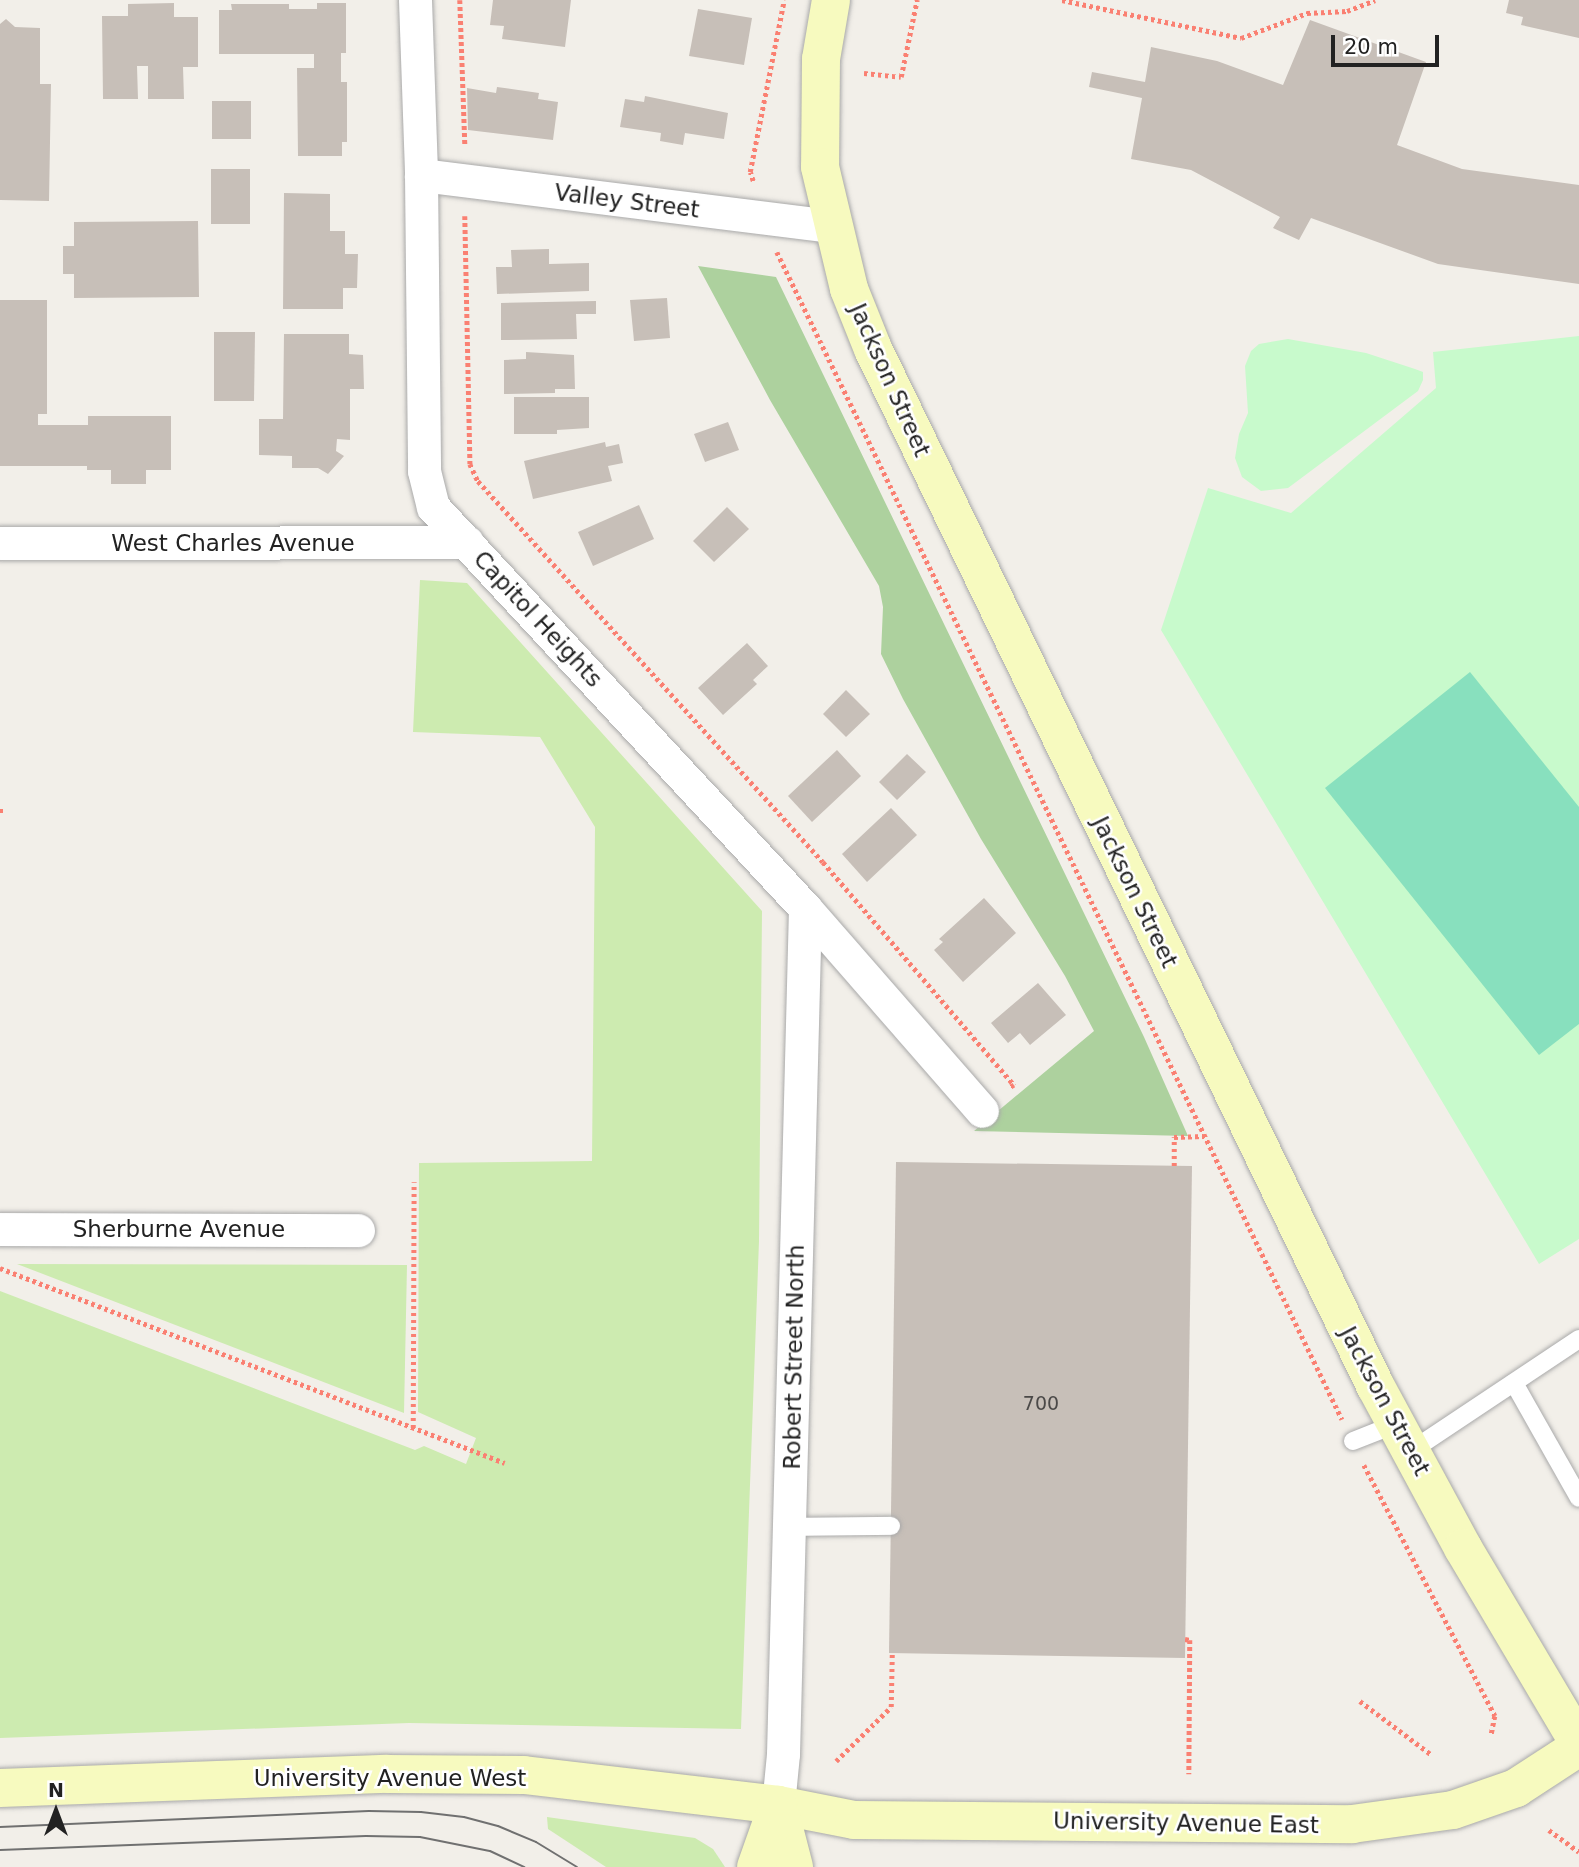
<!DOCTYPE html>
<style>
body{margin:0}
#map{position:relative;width:1579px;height:1867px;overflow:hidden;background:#f2efe9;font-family:"DejaVu Sans",sans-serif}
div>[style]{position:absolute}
.grass>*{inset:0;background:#cdebb0}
.forest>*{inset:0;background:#add19e}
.park>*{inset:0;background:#c8facc}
.pitch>*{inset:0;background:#88e0be}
.building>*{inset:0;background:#c7bfb8}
.path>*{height:4.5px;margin-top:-2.25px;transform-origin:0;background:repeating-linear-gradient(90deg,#fa8072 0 3.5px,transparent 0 7px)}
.roads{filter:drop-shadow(0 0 2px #a9a9a9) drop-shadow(0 0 2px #a9a9a9)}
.lane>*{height:18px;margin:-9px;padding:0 9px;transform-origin:9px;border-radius:9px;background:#fff}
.street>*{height:33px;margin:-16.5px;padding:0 16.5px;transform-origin:16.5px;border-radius:16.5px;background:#fff}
.secondary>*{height:38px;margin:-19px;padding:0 19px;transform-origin:19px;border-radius:19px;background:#f7fabf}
.tram>*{height:2px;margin:-1px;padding:0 1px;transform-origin:1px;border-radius:1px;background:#707070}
span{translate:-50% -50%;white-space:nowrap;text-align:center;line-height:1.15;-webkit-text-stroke:5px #fff;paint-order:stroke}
.number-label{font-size:19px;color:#4b4948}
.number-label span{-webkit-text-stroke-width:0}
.street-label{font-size:23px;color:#222}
.north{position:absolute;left:21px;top:1776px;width:70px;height:70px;-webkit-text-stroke:5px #fff;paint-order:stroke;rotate:0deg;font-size:19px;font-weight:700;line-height:28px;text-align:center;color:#222}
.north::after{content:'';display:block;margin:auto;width:24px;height:32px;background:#222;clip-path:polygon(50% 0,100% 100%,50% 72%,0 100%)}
.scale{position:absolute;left:1331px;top:35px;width:108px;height:32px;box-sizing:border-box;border:4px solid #222;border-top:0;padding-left:9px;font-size:21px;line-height:24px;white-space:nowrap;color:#222;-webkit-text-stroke:5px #fff;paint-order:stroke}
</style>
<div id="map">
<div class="grass">
<i style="clip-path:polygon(420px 580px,467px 583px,762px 911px,759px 1241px,741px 1729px,409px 1723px,0 1738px,0 1291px,415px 1450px,424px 1446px,466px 1464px,476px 1438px,418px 1412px,419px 1163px,592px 1161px,595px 827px,540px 737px,413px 732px)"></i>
<i style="clip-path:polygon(17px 1264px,407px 1265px,404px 1413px)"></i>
<i style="clip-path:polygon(547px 1817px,695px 1838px,713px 1849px,725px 1867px,606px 1867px,548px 1829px)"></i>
</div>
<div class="forest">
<i style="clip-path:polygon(698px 266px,776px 277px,1144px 1037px,1188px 1136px,974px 1131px,1094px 1031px,1065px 976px,981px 839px,903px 699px,881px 654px,883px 607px,879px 586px,770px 400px)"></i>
</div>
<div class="park">
<i style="clip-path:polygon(1579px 336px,1579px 1239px,1539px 1264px,1161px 630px,1208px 488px,1291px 513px,1436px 388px,1433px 352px)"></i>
<i style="clip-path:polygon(1288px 339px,1366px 353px,1415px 369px,1423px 372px,1423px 380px,1418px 391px,1288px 488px,1261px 491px,1242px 477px,1235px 458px,1239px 434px,1248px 413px,1245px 366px,1251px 351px,1259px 344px)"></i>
</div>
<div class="pitch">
<i style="clip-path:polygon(1470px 672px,1579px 807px,1579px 1024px,1539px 1055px,1325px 788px)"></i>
</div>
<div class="building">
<i style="clip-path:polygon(493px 0,571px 0,565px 47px,502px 39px,504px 26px,490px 25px)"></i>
<i style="clip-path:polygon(1509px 0,1579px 0,1579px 38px,1521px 25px,1523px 17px,1506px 13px)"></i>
<i style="clip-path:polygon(174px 3px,174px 17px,198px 17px,198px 67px,183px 67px,184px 99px,148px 99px,148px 66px,137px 66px,138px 99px,103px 99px,102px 16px,128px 16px,128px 4px)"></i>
<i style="clip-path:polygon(317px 3px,346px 3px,346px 53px,341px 53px,341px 82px,347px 82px,347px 142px,342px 142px,342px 156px,298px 156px,297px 68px,314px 68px,314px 54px,219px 54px,219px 10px,232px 10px,231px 4px,289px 4px,289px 9px,317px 9px)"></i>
<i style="clip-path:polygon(698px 9px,752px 18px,744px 65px,689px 56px)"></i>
<i style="clip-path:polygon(6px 19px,15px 27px,40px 28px,40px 84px,51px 84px,49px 201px,0 200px,0 24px)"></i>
<i style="clip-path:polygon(1310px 20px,1426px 62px,1397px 145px,1462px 169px,1579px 185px,1579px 284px,1438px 264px,1311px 218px,1299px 240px,1273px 228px,1280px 217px,1191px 170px,1131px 159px,1142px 98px,1089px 87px,1092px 72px,1145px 82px,1151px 47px,1217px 61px,1283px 85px)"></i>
<i style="clip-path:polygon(497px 87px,539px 93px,538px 99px,558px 102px,553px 140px,468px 130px,467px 88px,496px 93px)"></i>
<i style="clip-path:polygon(645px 96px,728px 113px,724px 139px,685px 133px,683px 145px,660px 141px,661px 133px,620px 127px,625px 99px,644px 102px)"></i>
<i style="clip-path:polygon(212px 101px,251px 101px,251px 139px,212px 139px)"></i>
<i style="clip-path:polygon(211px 169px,250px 169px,250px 224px,211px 224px)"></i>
<i style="clip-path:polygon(284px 193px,330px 194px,330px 231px,345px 231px,345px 254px,358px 254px,357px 288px,343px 288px,343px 309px,283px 309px)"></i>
<i style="clip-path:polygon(198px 221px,199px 297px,74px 298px,74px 274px,63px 274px,63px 246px,74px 246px,74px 222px)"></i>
<i style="clip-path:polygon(549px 249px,549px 264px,589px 263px,589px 291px,497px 294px,496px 267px,512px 267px,511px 250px)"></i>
<i style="clip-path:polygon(667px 298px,670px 338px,634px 341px,630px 300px)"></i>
<i style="clip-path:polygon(0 300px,47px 300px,47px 414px,38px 414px,38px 425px,88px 425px,88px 416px,171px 416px,171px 470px,146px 470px,146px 484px,111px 484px,111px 470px,87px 470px,87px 466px,0 466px)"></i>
<i style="clip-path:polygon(596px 301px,596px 314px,576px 314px,577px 339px,501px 340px,501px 303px)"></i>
<i style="clip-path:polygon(214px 332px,255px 332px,254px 401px,214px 401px)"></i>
<i style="clip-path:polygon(284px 334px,349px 334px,349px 354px,363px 355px,364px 389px,350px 389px,350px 440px,337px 439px,336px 451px,344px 456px,328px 474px,318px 468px,292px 468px,292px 456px,259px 455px,259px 419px,283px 419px)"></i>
<i style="clip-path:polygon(526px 352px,574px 355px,575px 389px,555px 389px,555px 393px,504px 394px,504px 360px,526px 359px)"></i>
<i style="clip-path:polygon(514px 397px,589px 397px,589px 428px,557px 430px,557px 434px,514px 434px)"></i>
<i style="clip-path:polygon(728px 422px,739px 450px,705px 462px,694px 434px)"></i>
<i style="clip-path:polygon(605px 442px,606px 447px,619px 444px,623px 463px,608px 466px,612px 481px,533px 499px,524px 461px)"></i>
<i style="clip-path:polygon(639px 505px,654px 539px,593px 566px,578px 532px)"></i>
<i style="clip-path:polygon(727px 507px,749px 529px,714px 562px,693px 541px)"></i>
<i style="clip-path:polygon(747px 643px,768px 666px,753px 680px,757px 684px,723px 715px,698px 688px)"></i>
<i style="clip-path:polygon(846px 690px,870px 714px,846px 737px,823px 714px)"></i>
<i style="clip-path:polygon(837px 750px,861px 776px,812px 822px,788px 796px)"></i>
<i style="clip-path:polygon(907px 754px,926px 772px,897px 800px,879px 782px)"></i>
<i style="clip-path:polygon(891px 808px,917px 835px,867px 882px,842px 854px)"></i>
<i style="clip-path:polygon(984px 898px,1016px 933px,963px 982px,934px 950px,943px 942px,939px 939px)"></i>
<i style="clip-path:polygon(1038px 983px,1066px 1015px,1030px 1045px,1020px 1033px,1008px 1043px,991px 1023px)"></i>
<i style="clip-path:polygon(896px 1162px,1192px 1166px,1185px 1658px,889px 1653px)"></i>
</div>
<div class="path">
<i style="left:460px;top:0;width:144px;rotate:88deg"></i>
<i style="left:1062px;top:0;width:183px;rotate:12deg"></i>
<i style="left:1241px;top:38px;width:71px;rotate:-20.7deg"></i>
<i style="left:1307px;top:13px;width:40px;rotate:-2.9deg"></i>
<i style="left:1347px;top:11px;width:30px;rotate:-21deg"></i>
<i style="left:864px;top:73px;width:37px;rotate:6deg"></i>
<i style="left:901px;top:77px;width:79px;rotate:-78.3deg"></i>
<i style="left:753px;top:181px;width:9px;rotate:-108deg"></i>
<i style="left:750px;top:172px;width:175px;rotate:-78.8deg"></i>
<i style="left:465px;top:216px;width:248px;rotate:88.8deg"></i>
<i style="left:470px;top:464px;width:19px;rotate:65deg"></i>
<i style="left:478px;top:481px;width:514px;rotate:47.84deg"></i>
<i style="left:823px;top:862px;width:294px;rotate:49.4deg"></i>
<i style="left:1014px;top:1085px;width:6px;rotate:149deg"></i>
<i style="left:777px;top:252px;width:1297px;rotate:64.17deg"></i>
<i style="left:0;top:811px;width:3px"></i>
<i style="left:1174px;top:1166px;width:29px;rotate:-90deg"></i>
<i style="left:1174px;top:1137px;width:30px;rotate:-2deg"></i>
<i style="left:0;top:1268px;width:541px;rotate:21.11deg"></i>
<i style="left:413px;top:1428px;width:246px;rotate:-89.8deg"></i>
<i style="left:1364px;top:1465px;width:283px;rotate:62.4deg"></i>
<i style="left:1495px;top:1716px;width:20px;rotate:101deg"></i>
<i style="left:1185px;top:1639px;width:5px;rotate:11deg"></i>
<i style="left:1190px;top:1640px;width:134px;rotate:90.4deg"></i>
<i style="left:1360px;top:1701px;width:90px;rotate:36.9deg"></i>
<i style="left:836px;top:1761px;width:77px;rotate:-44.5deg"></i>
<i style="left:891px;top:1707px;width:54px;rotate:-88.9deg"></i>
<i style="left:1549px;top:1830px;width:37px;rotate:36deg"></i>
</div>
<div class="roads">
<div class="lane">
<i style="left:1514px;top:1383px;width:132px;rotate:60.5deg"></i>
<i style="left:1353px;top:1441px;width:46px;rotate:-21.6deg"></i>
<i style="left:1411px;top:1451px;width:202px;rotate:-33.7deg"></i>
<i style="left:789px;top:1527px;width:102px;rotate:-0.6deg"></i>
</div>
<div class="street">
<i style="left:415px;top:0;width:175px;rotate:88deg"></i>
<i style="left:421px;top:175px;width:296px;rotate:89.4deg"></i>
<i style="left:424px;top:471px;width:37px;rotate:76deg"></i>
<i style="left:433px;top:507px;width:547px;rotate:47.15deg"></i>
<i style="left:805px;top:908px;width:269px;rotate:48.9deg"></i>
<i style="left:421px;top:175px;width:414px;rotate:7.1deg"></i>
<i style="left:0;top:543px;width:467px;rotate:-0.1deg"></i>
<i style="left:0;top:1229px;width:358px;rotate:0.2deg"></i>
<i style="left:778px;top:1805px;width:51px;rotate:-84.4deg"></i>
<i style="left:783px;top:1754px;width:846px;rotate:-88.51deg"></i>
</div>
<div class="secondary">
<i style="left:831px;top:0;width:60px;rotate:99.6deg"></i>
<i style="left:821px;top:59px;width:108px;rotate:90.5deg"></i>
<i style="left:820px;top:167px;width:125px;rotate:76.6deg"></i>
<i style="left:849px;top:289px;width:65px;rotate:68.2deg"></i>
<i style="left:873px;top:349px;width:1153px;rotate:64.15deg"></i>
<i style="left:1376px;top:1387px;width:183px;rotate:61.6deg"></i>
<i style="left:1463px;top:1548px;width:227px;rotate:59.3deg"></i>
<i style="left:0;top:1788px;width:387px;rotate:-2.1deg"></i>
<i style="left:387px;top:1774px;width:137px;rotate:0.4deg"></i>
<i style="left:524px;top:1775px;width:256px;rotate:6.7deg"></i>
<i style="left:778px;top:1805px;width:77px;rotate:11.2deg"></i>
<i style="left:854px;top:1820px;width:498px;rotate:0.5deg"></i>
<i style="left:1352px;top:1824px;width:102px;rotate:-7.9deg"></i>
<i style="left:1453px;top:1810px;width:67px;rotate:-19.2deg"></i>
<i style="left:1516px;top:1788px;width:75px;rotate:-33.1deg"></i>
<i style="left:778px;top:1805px;width:64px;rotate:75.5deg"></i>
<i style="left:756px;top:1867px;width:66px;rotate:-70.5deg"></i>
</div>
</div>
<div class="tram">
<i style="left:0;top:1827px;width:369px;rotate:-2.5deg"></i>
<i style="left:369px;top:1811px;width:52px;rotate:1.1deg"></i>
<i style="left:421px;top:1812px;width:43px;rotate:6.6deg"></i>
<i style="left:464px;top:1817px;width:35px;rotate:15deg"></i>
<i style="left:498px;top:1826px;width:41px;rotate:22.8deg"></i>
<i style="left:536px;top:1842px;width:48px;rotate:31.4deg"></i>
<i style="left:0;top:1850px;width:366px;rotate:-2.2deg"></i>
<i style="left:366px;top:1836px;width:54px;rotate:1.1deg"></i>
<i style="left:420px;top:1837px;width:71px;rotate:11.3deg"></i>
<i style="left:490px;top:1851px;width:38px;rotate:25deg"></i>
</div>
<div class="number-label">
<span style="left:1041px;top:1404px">700</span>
</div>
<div class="street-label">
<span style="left:627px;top:201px;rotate:7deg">Valley Street</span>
<span style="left:890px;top:380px;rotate:66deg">Jackson Street</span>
<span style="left:233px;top:543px">West Charles Avenue</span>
<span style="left:538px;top:619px;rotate:47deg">Capitol Heights</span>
<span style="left:1135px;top:892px;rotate:64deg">Jackson Street</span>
<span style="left:179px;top:1229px">Sherburne Avenue</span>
<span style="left:794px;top:1357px;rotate:-89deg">Robert Street North</span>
<span style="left:1385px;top:1401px;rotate:62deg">Jackson Street</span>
<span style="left:390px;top:1778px">University Avenue West</span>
<span style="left:1186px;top:1823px;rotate:1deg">University Avenue East</span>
</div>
<div class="north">N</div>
<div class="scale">20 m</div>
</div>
